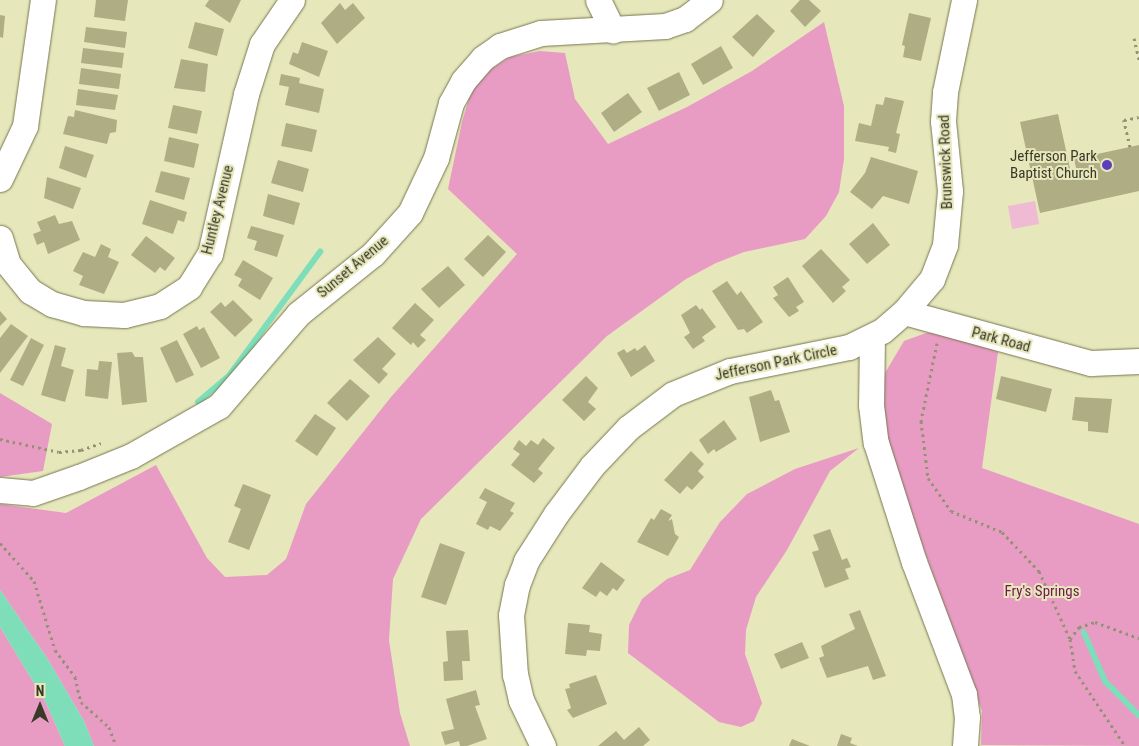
<!DOCTYPE html>
<style>
body{margin:0}
#map{position:relative;width:1139px;height:746px;overflow:hidden;background:#e7e7bc;font-family:"Roboto Condensed",sans-serif}
div>[style]{position:absolute}
.green>*{inset:0;background:#eebad4}
.forest>*{inset:0;background:#e89bc3}
.water>*{inset:0;background:#7fdeba}
.stream>*{height:5.5px;margin:-2.75px;padding:0 2.75px;transform-origin:2.75px;border-radius:2.75px;background:#7fdeba}
.building>*{inset:0;background:#aead84}
.path>*{height:3px;margin-top:-1.5px;transform-origin:0;background:repeating-linear-gradient(90deg,#939374 0 2.5px,transparent 0 6.5px)}
.roads{filter:drop-shadow(0 0 1px #77764f) drop-shadow(0 0 1px #77764f)}
.minor>*{height:25px;margin:-12.5px;padding:0 12.5px;transform-origin:12.5px;border-radius:12.5px;background:#fff}
.dots>*{width:14px;height:14px;translate:-50% -50%;box-sizing:border-box;border:2px solid #e7e7bc;border-radius:50%}
span{translate:-50% -50%;white-space:nowrap;text-align:center;line-height:1.15;-webkit-text-stroke:4px #e7e7bc;paint-order:stroke}
.poi-label{font-size:15px;color:#393928}
.right{translate:-100% -50%;text-align:right}
.street-label{font-size:15px;color:#393928}
.park-label{font-size:15px;color:#721951}
.north{position:absolute;left:15px;top:681px;width:50px;height:50px;-webkit-text-stroke:4px #e7e7bc;paint-order:stroke;rotate:0deg;font-size:14px;font-weight:700;line-height:20px;text-align:center;color:#393928}
.north::after{content:'';display:block;margin:auto;width:18px;height:22px;background:#393928;clip-path:polygon(50% 0,100% 100%,50% 72%,0 100%)}
</style>
<div id="map">
<div class="green">
<i style="clip-path:polygon(1035px 201px,1039px 224px,1012px 229px,1008px 206px)"></i>
</div>
<div class="forest">
<i style="clip-path:polygon(824px 22px,844px 106px,844px 159px,839px 192px,826px 216px,805px 239px,744px 252px,716px 263px,686px 279px,607px 336px,421px 519px,393px 579px,389px 640px,400px 713px,410px 746px,94px 746px,84px 721px,47px 658px,0 590px,0 504px,66px 513px,156px 465px,207px 558px,225px 577px,267px 575px,286px 559px,306px 504px,391px 397px,517px 254px,448px 189px,462px 122px,470px 95px,485px 73px,510px 57px,540px 51px,565px 53px,575px 99px,608px 144px,687px 107px,752px 71px)"></i>
<i style="clip-path:polygon(948px 332px,998px 352px,982px 468px,1139px 524px,1139px 746px,981px 745px,982px 711px,885px 441px,881px 392px,885px 373px,904px 341px,926px 333px)"></i>
<i style="clip-path:polygon(0 393px,52px 424px,43px 471px,0 477px)"></i>
<i style="clip-path:polygon(859px 448px,830px 471px,787px 550px,756px 597px,746px 630px,745px 654px,762px 703px,754px 721px,741px 727px,719px 722px,628px 653px,629px 625px,642px 599px,667px 579px,690px 570px,720px 522px,747px 494px,795px 469px)"></i>
<i style="clip-path:polygon(0 627px,46px 703px,65px 746px,0 746px)"></i>
</div>
<div class="water">
<i style="clip-path:polygon(0 590px,47px 658px,84px 721px,94px 746px,65px 746px,46px 703px,0 627px)"></i>
</div>
<div class="stream">
<i style="left:198px;top:402px;width:40px;rotate:-40deg"></i>
<i style="left:229px;top:376px;width:154px;rotate:-53.7deg"></i>
<i style="left:1084px;top:632px;width:55px;rotate:66.3deg"></i>
<i style="left:1106px;top:682px;width:47px;rotate:45deg"></i>
</div>
<div class="building">
<i style="clip-path:polygon(96px 0,128px 0,125px 21px,94px 17px)"></i>
<i style="clip-path:polygon(209px 0,241px 0,230px 23px,205px 6px)"></i>
<i style="clip-path:polygon(800px 0,809px 0,821px 11px,805px 27px,790px 11px)"></i>
<i style="clip-path:polygon(340px 3px,345px 10px,353px 3px,365px 18px,337px 44px,321px 23px)"></i>
<i style="clip-path:polygon(909px 13px,931px 18px,921px 61px,903px 57px,905px 46px,902px 45px)"></i>
<i style="clip-path:polygon(757px 14px,775px 31px,753px 57px,732px 37px)"></i>
<i style="clip-path:polygon(0 15px,5px 16px,3px 38px,0 37px)"></i>
<i style="clip-path:polygon(195px 22px,224px 29px,217px 56px,188px 48px)"></i>
<i style="clip-path:polygon(86px 27px,127px 32px,125px 48px,84px 42px)"></i>
<i style="clip-path:polygon(302px 42px,328px 51px,319px 77px,289px 64px,293px 52px,298px 54px)"></i>
<i style="clip-path:polygon(721px 46px,733px 68px,703px 85px,691px 64px)"></i>
<i style="clip-path:polygon(83px 48px,124px 53px,122px 68px,81px 63px)"></i>
<i style="clip-path:polygon(181px 59px,208px 64px,205px 92px,174px 88px)"></i>
<i style="clip-path:polygon(81px 68px,121px 74px,119px 89px,79px 84px)"></i>
<i style="clip-path:polygon(679px 72px,690px 95px,659px 111px,647px 88px)"></i>
<i style="clip-path:polygon(281px 74px,300px 78px,299px 83px,324px 89px,319px 113px,285px 105px,289px 87px,279px 85px)"></i>
<i style="clip-path:polygon(78px 89px,118px 95px,115px 110px,76px 105px)"></i>
<i style="clip-path:polygon(628px 93px,642px 112px,614px 132px,601px 113px)"></i>
<i style="clip-path:polygon(885px 97px,904px 101px,896px 133px,900px 134px,896px 153px,888px 151px,889px 147px,855px 141px,859px 123px,871px 126px,876px 104px,883px 105px)"></i>
<i style="clip-path:polygon(173px 105px,202px 111px,197px 134px,168px 128px)"></i>
<i style="clip-path:polygon(75px 110px,117px 120px,116px 132px,110px 133px,107px 144px,63px 134px,68px 116px,74px 117px)"></i>
<i style="clip-path:polygon(1058px 114px,1071px 173px,1077px 172px,1074px 159px,1139px 145px,1139px 191px,1040px 213px,1020px 122px)"></i>
<i style="clip-path:polygon(286px 123px,317px 130px,312px 152px,281px 146px)"></i>
<i style="clip-path:polygon(169px 137px,199px 144px,194px 168px,164px 161px)"></i>
<i style="clip-path:polygon(65px 146px,94px 155px,86px 178px,59px 168px)"></i>
<i style="clip-path:polygon(871px 157px,918px 171px,909px 204px,883px 196px,872px 209px,850px 192px,865px 173px)"></i>
<i style="clip-path:polygon(278px 160px,309px 169px,303px 192px,271px 183px)"></i>
<i style="clip-path:polygon(161px 171px,190px 178px,184px 200px,155px 192px)"></i>
<i style="clip-path:polygon(47px 177px,81px 188px,73px 209px,44px 198px)"></i>
<i style="clip-path:polygon(268px 194px,300px 203px,294px 225px,263px 216px)"></i>
<i style="clip-path:polygon(150px 200px,187px 212px,184px 222px,178px 220px,173px 234px,142px 224px)"></i>
<i style="clip-path:polygon(55px 215px,59px 224px,72px 221px,80px 240px,48px 254px,44px 242px,37px 245px,33px 234px,41px 231px,37px 222px)"></i>
<i style="clip-path:polygon(873px 223px,890px 245px,867px 264px,849px 244px)"></i>
<i style="clip-path:polygon(251px 226px,284px 235px,277px 257px,254px 250px,257px 241px,247px 238px)"></i>
<i style="clip-path:polygon(488px 235px,506px 252px,483px 277px,464px 259px)"></i>
<i style="clip-path:polygon(146px 236px,175px 258px,165px 271px,160px 267px,155px 273px,131px 255px)"></i>
<i style="clip-path:polygon(101px 244px,111px 249px,108px 257px,119px 262px,104px 294px,79px 285px,83px 276px,73px 271px,83px 252px,95px 257px)"></i>
<i style="clip-path:polygon(821px 249px,850px 280px,842px 287px,846px 291px,833px 303px,802px 266px)"></i>
<i style="clip-path:polygon(243px 260px,273px 278px,260px 300px,238px 286px,242px 279px,234px 275px)"></i>
<i style="clip-path:polygon(448px 266px,465px 285px,439px 308px,421px 289px)"></i>
<i style="clip-path:polygon(788px 277px,804px 302px,796px 307px,799px 311px,789px 317px,773px 298px,778px 295px,773px 287px)"></i>
<i style="clip-path:polygon(727px 281px,737px 295px,741px 291px,763px 322px,747px 333px,744px 329px,738px 330px,712px 291px)"></i>
<i style="clip-path:polygon(233px 300px,253px 320px,235px 337px,210px 312px,221px 302px,225px 307px)"></i>
<i style="clip-path:polygon(415px 303px,434px 320px,420px 335px,426px 340px,418px 348px,413px 342px,411px 345px,392px 328px)"></i>
<i style="clip-path:polygon(696px 305px,700px 310px,702px 308px,716px 327px,702px 337px,705px 341px,693px 349px,684px 337px,690px 333px,681px 315px)"></i>
<i style="clip-path:polygon(0 311px,7px 319px,0 326px)"></i>
<i style="clip-path:polygon(11px 324px,28px 336px,0 373px,0 338px)"></i>
<i style="clip-path:polygon(197px 326px,199px 330px,204px 327px,220px 358px,201px 368px,183px 334px)"></i>
<i style="clip-path:polygon(378px 337px,396px 354px,382px 369px,388px 374px,379px 384px,353px 360px)"></i>
<i style="clip-path:polygon(31px 338px,44px 345px,23px 386px,10px 380px)"></i>
<i style="clip-path:polygon(177px 340px,194px 375px,176px 383px,160px 348px)"></i>
<i style="clip-path:polygon(55px 345px,66px 348px,61px 366px,74px 370px,65px 402px,41px 395px)"></i>
<i style="clip-path:polygon(645px 345px,655px 361px,631px 377px,617px 353px,624px 349px,627px 353px,635px 348px,637px 351px)"></i>
<i style="clip-path:polygon(132px 352px,135px 357px,143px 357px,147px 402px,122px 405px,117px 353px)"></i>
<i style="clip-path:polygon(99px 361px,112px 362px,108px 399px,85px 396px,87px 369px,98px 370px)"></i>
<i style="clip-path:polygon(586px 376px,598px 388px,588px 402px,596px 409px,584px 421px,562px 400px)"></i>
<i style="clip-path:polygon(1001px 376px,1052px 389px,1046px 412px,996px 399px)"></i>
<i style="clip-path:polygon(350px 379px,370px 396px,347px 421px,327px 403px)"></i>
<i style="clip-path:polygon(771px 390px,775px 401px,779px 400px,790px 432px,760px 442px,749px 397px)"></i>
<i style="clip-path:polygon(1075px 397px,1112px 399px,1108px 433px,1088px 431px,1088px 422px,1072px 420px)"></i>
<i style="clip-path:polygon(315px 414px,336px 428px,317px 456px,295px 441px)"></i>
<i style="clip-path:polygon(724px 420px,737px 439px,716px 452px,714px 449px,708px 454px,699px 440px)"></i>
<i style="clip-path:polygon(543px 438px,555px 448px,538px 469px,543px 473px,534px 483px,511px 465px,520px 454px,513px 449px,519px 440px,526px 446px,531px 440px,538px 445px)"></i>
<i style="clip-path:polygon(691px 451px,704px 464px,698px 471px,704px 477px,692px 490px,687px 486px,680px 494px,664px 480px)"></i>
<i style="clip-path:polygon(243px 484px,271px 495px,249px 550px,228px 542px,241px 509px,234px 506px)"></i>
<i style="clip-path:polygon(485px 488px,515px 503px,510px 511px,514px 513px,500px 531px,490px 526px,488px 530px,476px 524px,487px 502px,479px 498px)"></i>
<i style="clip-path:polygon(661px 509px,672px 515px,668px 521px,672px 519px,675px 534px,679px 537px,668px 556px,637px 542px,651px 518px,654px 520px)"></i>
<i style="clip-path:polygon(830px 529px,842px 560px,847px 558px,851px 567px,845px 569px,849px 579px,825px 588px,812px 552px,819px 550px,813px 535px)"></i>
<i style="clip-path:polygon(440px 543px,465px 552px,446px 605px,421px 597px)"></i>
<i style="clip-path:polygon(601px 562px,625px 580px,617px 591px,613px 588px,607px 596px,600px 591px,596px 597px,582px 588px)"></i>
<i style="clip-path:polygon(860px 610px,886px 676px,873px 680px,868px 666px,827px 678px,819px 658px,824px 656px,821px 646px,855px 629px,849px 614px)"></i>
<i style="clip-path:polygon(568px 623px,590px 625px,589px 632px,602px 634px,600px 651px,587px 650px,586px 656px,565px 654px)"></i>
<i style="clip-path:polygon(468px 630px,470px 661px,462px 661px,463px 680px,444px 681px,443px 662px,448px 661px,446px 631px)"></i>
<i style="clip-path:polygon(802px 642px,809px 658px,781px 669px,774px 654px)"></i>
<i style="clip-path:polygon(596px 675px,607px 704px,573px 718px,567px 710px,571px 708px,565px 689px,570px 688px,569px 684px)"></i>
<i style="clip-path:polygon(476px 690px,480px 705px,475px 706px,487px 739px,467px 746px,460px 746px,459px 741px,445px 745px,441px 732px,454px 729px,446px 699px)"></i>
<i style="clip-path:polygon(639px 727px,650px 740px,643px 746px,598px 746px,616px 731px,624px 740px)"></i>
<i style="clip-path:polygon(841px 734px,852px 738px,850px 743px,858px 746px,837px 746px)"></i>
<i style="clip-path:polygon(792px 739px,810px 746px,789px 746px)"></i>
</div>
<div class="path">
<i style="left:1134px;top:38px;width:23px;rotate:77deg"></i>
<i style="left:1130px;top:147px;width:28px;rotate:-103deg"></i>
<i style="left:1124px;top:120px;width:15px;rotate:-11deg"></i>
<i style="left:937px;top:343px;width:80px;rotate:101.6deg"></i>
<i style="left:921px;top:421px;width:57px;rotate:83deg"></i>
<i style="left:928px;top:478px;width:40px;rotate:55.1deg"></i>
<i style="left:951px;top:511px;width:55px;rotate:22.4deg"></i>
<i style="left:1002px;top:532px;width:54px;rotate:46.5deg"></i>
<i style="left:1039px;top:571px;width:75px;rotate:65.5deg"></i>
<i style="left:1070px;top:639px;width:32px;rotate:81deg"></i>
<i style="left:1075px;top:671px;width:90px;rotate:56.3deg"></i>
<i style="left:0;top:439px;width:60px;rotate:12.4deg"></i>
<i style="left:59px;top:452px;width:22px;rotate:-5deg"></i>
<i style="left:81px;top:450px;width:21px;rotate:-19deg"></i>
<i style="left:0;top:543px;width:51px;rotate:48.2deg"></i>
<i style="left:34px;top:581px;width:72px;rotate:73.1deg"></i>
<i style="left:55px;top:650px;width:34px;rotate:53deg"></i>
<i style="left:75px;top:677px;width:26px;rotate:77deg"></i>
<i style="left:81px;top:702px;width:38px;rotate:42deg"></i>
<i style="left:109px;top:727px;width:20px;rotate:70deg"></i>
<i style="left:1070px;top:639px;width:15px;rotate:-53deg"></i>
<i style="left:1079px;top:627px;width:17px;rotate:-17deg"></i>
<i style="left:1095px;top:622px;width:47px;rotate:20deg"></i>
</div>
<div class="roads">
<div class="minor">
<i style="left:598px;top:0;width:34px;rotate:64deg"></i>
<i style="left:0;top:179px;width:59px;rotate:-64.7deg"></i>
<i style="left:25px;top:126px;width:127px;rotate:-81.9deg"></i>
<i style="left:0;top:238px;width:27px;rotate:73deg"></i>
<i style="left:8px;top:264px;width:35px;rotate:51deg"></i>
<i style="left:30px;top:291px;width:26px;rotate:31deg"></i>
<i style="left:52px;top:304px;width:33px;rotate:16deg"></i>
<i style="left:84px;top:313px;width:40px;rotate:2.9deg"></i>
<i style="left:124px;top:315px;width:37px;rotate:-14deg"></i>
<i style="left:160px;top:306px;width:35px;rotate:-33deg"></i>
<i style="left:189px;top:287px;width:39px;rotate:-58deg"></i>
<i style="left:210px;top:254px;width:164px;rotate:-77.3deg"></i>
<i style="left:246px;top:94px;width:52px;rotate:-72.3deg"></i>
<i style="left:262px;top:44px;width:53px;rotate:-55.7deg"></i>
<i style="left:904px;top:312px;width:43px;rotate:-49.7deg"></i>
<i style="left:932px;top:279px;width:36px;rotate:-69deg"></i>
<i style="left:945px;top:245px;width:54px;rotate:-84.7deg"></i>
<i style="left:950px;top:191px;width:70px;rotate:-95.7deg"></i>
<i style="left:943px;top:121px;width:29px;rotate:-86deg"></i>
<i style="left:945px;top:92px;width:94px;rotate:-78.3deg"></i>
<i style="left:872px;top:337px;width:68px;rotate:90.8deg"></i>
<i style="left:871px;top:405px;width:38px;rotate:83deg"></i>
<i style="left:876px;top:443px;width:125px;rotate:72.3deg"></i>
<i style="left:914px;top:562px;width:141px;rotate:69.3deg"></i>
<i style="left:964px;top:694px;width:23px;rotate:83deg"></i>
<i style="left:967px;top:717px;width:29px;rotate:94deg"></i>
<i style="left:0;top:490px;width:33px;rotate:5deg"></i>
<i style="left:33px;top:493px;width:49px;rotate:-19.2deg"></i>
<i style="left:79px;top:477px;width:56px;rotate:-22deg"></i>
<i style="left:131px;top:456px;width:101px;rotate:-29.6deg"></i>
<i style="left:219px;top:406px;width:121px;rotate:-49.3deg"></i>
<i style="left:298px;top:314px;width:96px;rotate:-38.7deg"></i>
<i style="left:373px;top:254px;width:55px;rotate:-47.9deg"></i>
<i style="left:410px;top:213px;width:61px;rotate:-64.7deg"></i>
<i style="left:436px;top:158px;width:57px;rotate:-74.7deg"></i>
<i style="left:451px;top:103px;width:25px;rotate:-61deg"></i>
<i style="left:463px;top:81px;width:30px;rotate:-49deg"></i>
<i style="left:483px;top:58px;width:21px;rotate:-35deg"></i>
<i style="left:500px;top:46px;width:43px;rotate:-17.6deg"></i>
<i style="left:541px;top:33px;width:124px;rotate:-3.2deg"></i>
<i style="left:665px;top:26px;width:21px;rotate:-19deg"></i>
<i style="left:685px;top:19px;width:31px;rotate:-37deg"></i>
<i style="left:543px;top:746px;width:51px;rotate:-115.6deg"></i>
<i style="left:521px;top:700px;width:26px;rotate:-103deg"></i>
<i style="left:515px;top:675px;width:60px;rotate:-93.8deg"></i>
<i style="left:511px;top:615px;width:31px;rotate:-79deg"></i>
<i style="left:517px;top:585px;width:26px;rotate:-69deg"></i>
<i style="left:526px;top:561px;width:56px;rotate:-57.4deg"></i>
<i style="left:556px;top:514px;width:60px;rotate:-53.1deg"></i>
<i style="left:592px;top:466px;width:52px;rotate:-46.5deg"></i>
<i style="left:628px;top:428px;width:56px;rotate:-37.1deg"></i>
<i style="left:673px;top:394px;width:61px;rotate:-22deg"></i>
<i style="left:730px;top:371px;width:121px;rotate:-11.4deg"></i>
<i style="left:849px;top:347px;width:37px;rotate:-26deg"></i>
<i style="left:882px;top:331px;width:29px;rotate:-41deg"></i>
<i style="left:904px;top:312px;width:194px;rotate:15.3deg"></i>
<i style="left:1091px;top:363px;width:48px;rotate:-2.4deg"></i>
</div>
</div>
<div class="dots">
<i style="left:1107px;top:165px;background:#5a41b9"></i>
</div>
<div class="poi-label">
<span class="right" style="left:1097px;top:165px">Jefferson Park<br>Baptist Church</span>
</div>
<div class="street-label">
<span style="left:946px;top:162px;rotate:-92deg">Brunswick Road</span>
<span style="left:218px;top:210px;rotate:-76deg">Huntley Avenue</span>
<span style="left:353px;top:267px;rotate:-40deg">Sunset Avenue</span>
<span style="left:1001px;top:340px;rotate:15deg">Park Road</span>
<span style="left:776px;top:363px;rotate:-12deg">Jefferson Park Circle</span>
</div>
<div class="park-label">
<span style="left:1042px;top:592px">Fry's Springs</span>
</div>
<div class="north">N</div>
</div>
